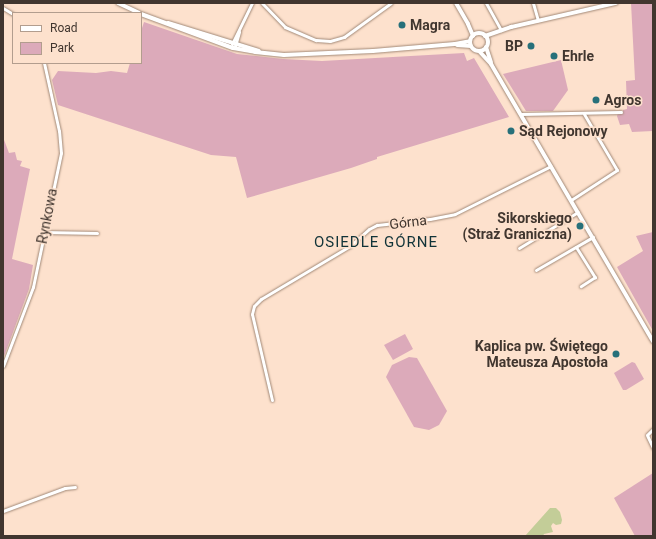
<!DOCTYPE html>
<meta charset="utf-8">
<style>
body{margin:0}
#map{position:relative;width:656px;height:539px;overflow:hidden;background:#fde1cd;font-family:Roboto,sans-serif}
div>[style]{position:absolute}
.green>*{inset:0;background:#dcaaba}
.water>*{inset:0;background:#c3cd98}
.roads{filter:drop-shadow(0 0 1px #a28977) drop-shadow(0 0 1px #a28977)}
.street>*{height:3px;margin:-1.5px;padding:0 1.5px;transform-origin:1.5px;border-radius:1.5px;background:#fff}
.secondary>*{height:4px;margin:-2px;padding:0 2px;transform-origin:2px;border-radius:2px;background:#fff}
.secondary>.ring{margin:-2px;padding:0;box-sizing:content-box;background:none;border:4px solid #fff;border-radius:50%}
.dots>*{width:11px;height:11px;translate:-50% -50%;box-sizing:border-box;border:2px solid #fde1cd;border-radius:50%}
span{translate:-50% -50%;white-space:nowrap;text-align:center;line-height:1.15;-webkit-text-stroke:3px #fde1cd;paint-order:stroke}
.poi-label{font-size:14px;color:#41362f;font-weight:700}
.left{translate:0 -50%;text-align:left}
.right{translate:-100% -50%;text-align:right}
.street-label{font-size:14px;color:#41362f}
.neighbourhood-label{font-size:15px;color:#113338;letter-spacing:1px}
.frame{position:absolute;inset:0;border:4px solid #41362f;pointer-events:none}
.legend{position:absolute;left:12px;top:12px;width:130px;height:52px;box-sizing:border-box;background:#fde1cd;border:1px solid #b29d8e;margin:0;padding:5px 7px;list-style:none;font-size:12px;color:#41362f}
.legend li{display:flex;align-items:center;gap:8px;height:20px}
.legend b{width:20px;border:1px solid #b29d8e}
</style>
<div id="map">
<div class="green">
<i style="clip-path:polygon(631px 3px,653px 3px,653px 131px,632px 132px,629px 124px,620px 125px,617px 116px,618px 113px,623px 114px,623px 110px,627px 109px,626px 81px,635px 80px)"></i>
<i style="clip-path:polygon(144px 22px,237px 54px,283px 59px,322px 61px,464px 53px,467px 61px,474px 58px,509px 117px,377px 157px,377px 159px,351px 168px,247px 198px,236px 157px,211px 155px,58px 105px,52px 80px,58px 71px,96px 73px,111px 71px,127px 73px,130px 63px,141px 63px,141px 31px)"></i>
<i style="clip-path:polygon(561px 60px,568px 90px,553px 111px,526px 111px,503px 74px)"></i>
<i style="clip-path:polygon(3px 137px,9px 153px,15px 152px,17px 160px,22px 161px,20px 166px,30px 169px,12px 259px,33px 265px,29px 289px,3px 359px)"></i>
<i style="clip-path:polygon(653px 232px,653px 331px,617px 267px,643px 251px,636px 236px)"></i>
<i style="clip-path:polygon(405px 334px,413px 349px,393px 360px,384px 345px)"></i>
<i style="clip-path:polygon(409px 357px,417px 358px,447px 411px,439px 425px,429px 430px,414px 427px,386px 377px,392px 365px)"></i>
<i style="clip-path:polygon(632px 362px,635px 363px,644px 379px,626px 390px,623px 390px,614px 373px)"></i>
<i style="clip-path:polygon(653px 473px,653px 536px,635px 536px,614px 498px)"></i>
</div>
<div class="water">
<i style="clip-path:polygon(550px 508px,556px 508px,560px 512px,562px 520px,561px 524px,556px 525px,553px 523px,551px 526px,553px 532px,544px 534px,543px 536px,525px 536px)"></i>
</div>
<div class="roads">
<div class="street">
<i style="left:262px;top:3px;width:33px;rotate:46deg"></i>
<i style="left:285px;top:27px;width:34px;rotate:23deg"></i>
<i style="left:316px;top:40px;width:14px;rotate:4deg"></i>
<i style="left:330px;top:41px;width:15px;rotate:-16deg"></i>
<i style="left:344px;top:37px;width:58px;rotate:-35.9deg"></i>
<i style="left:486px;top:3px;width:31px;rotate:61deg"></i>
<i style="left:533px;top:3px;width:18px;rotate:74deg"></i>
<i style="left:3px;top:8px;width:12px;rotate:31deg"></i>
<i style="left:232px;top:44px;width:46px;rotate:-64deg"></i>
<i style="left:235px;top:46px;width:15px;rotate:-74deg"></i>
<i style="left:521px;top:114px;width:100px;rotate:-1.1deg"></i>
<i style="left:571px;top:200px;width:55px;rotate:-33.1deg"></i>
<i style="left:617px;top:170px;width:65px;rotate:-120.5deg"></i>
<i style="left:45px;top:232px;width:52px;rotate:1.1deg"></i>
<i style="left:576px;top:247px;width:36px;rotate:58deg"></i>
<i style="left:595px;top:277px;width:17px;rotate:147deg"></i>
<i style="left:519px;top:248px;width:69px;rotate:-31.4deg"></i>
<i style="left:536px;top:270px;width:66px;rotate:-30.1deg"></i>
<i style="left:3px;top:366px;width:85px;rotate:-69.2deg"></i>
<i style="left:33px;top:287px;width:137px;rotate:-78.2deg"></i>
<i style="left:61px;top:153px;width:22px;rotate:-95deg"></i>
<i style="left:59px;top:131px;width:70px;rotate:-102.4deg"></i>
<i style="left:272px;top:400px;width:88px;rotate:-103.1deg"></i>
<i style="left:252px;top:314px;width:8px;rotate:-76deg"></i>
<i style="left:254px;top:306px;width:10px;rotate:-45deg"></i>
<i style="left:261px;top:299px;width:104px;rotate:-30.8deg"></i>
<i style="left:350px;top:246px;width:25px;rotate:-42deg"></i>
<i style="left:369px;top:229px;width:9px;rotate:-27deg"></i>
<i style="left:377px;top:225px;width:53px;rotate:-6.5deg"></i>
<i style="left:430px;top:219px;width:25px;rotate:-11deg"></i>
<i style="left:455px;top:214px;width:107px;rotate:-26.6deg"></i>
<i style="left:653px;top:429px;width:8px;rotate:135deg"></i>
<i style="left:647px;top:435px;width:14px;rotate:65deg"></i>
<i style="left:3px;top:511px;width:66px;rotate:-20.4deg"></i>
<i style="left:65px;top:488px;width:10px;rotate:-6deg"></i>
</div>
<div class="secondary">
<i style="left:118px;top:3px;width:23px;rotate:25deg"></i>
<i style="left:456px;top:3px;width:24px;rotate:60deg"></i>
<i style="left:468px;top:24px;width:13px;rotate:67deg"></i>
<i style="left:141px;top:14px;width:98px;rotate:20.3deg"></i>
<i style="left:233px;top:48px;width:22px;rotate:10deg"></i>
<i style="left:255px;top:52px;width:29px;rotate:6deg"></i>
<i style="left:284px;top:55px;width:89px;rotate:-2.6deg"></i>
<i style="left:373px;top:51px;width:82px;rotate:-4.9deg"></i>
<i style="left:455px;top:44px;width:15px;rotate:-11deg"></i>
<i style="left:168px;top:23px;width:95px;rotate:17.1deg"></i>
<i class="ring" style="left:470px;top:33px;width:14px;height:14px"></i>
<i style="left:485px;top:36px;width:28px;rotate:-19deg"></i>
<i style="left:511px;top:27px;width:108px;rotate:-12.9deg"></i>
<i style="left:457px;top:45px;width:14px;rotate:4deg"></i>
<i style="left:486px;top:47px;width:16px;rotate:72deg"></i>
<i style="left:479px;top:51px;width:18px;rotate:47deg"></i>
<i style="left:491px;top:64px;width:321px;rotate:59.7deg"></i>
</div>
</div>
<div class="dots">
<i style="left:402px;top:25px;background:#27707a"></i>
<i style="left:531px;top:46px;background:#27707a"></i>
<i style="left:554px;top:56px;background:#27707a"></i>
<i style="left:596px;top:100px;background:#27707a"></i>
<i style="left:511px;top:131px;background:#27707a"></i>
<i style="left:580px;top:226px;background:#27707a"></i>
<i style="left:616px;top:354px;background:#27707a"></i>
</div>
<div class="poi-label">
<span class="left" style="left:410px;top:25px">Magra</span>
<span class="right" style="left:523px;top:46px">BP</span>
<span class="left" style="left:562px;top:56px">Ehrle</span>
<span class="left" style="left:604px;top:100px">Agros</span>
<span class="left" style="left:519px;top:131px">Sąd Rejonowy</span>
<span class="right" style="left:572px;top:226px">Sikorskiego<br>(Straż Graniczna)</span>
<span class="right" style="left:608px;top:354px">Kaplica pw. Świętego<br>Mateusza Apostoła</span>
</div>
<div class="street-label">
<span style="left:47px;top:216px;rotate:-79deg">Rynkowa</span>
<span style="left:408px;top:222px;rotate:-7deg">Górna</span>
</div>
<div class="neighbourhood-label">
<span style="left:376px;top:243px">OSIEDLE GÓRNE</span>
</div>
<div class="frame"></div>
<ul class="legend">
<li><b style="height:5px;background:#fff"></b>Road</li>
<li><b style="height:11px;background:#dcaaba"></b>Park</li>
</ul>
</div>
